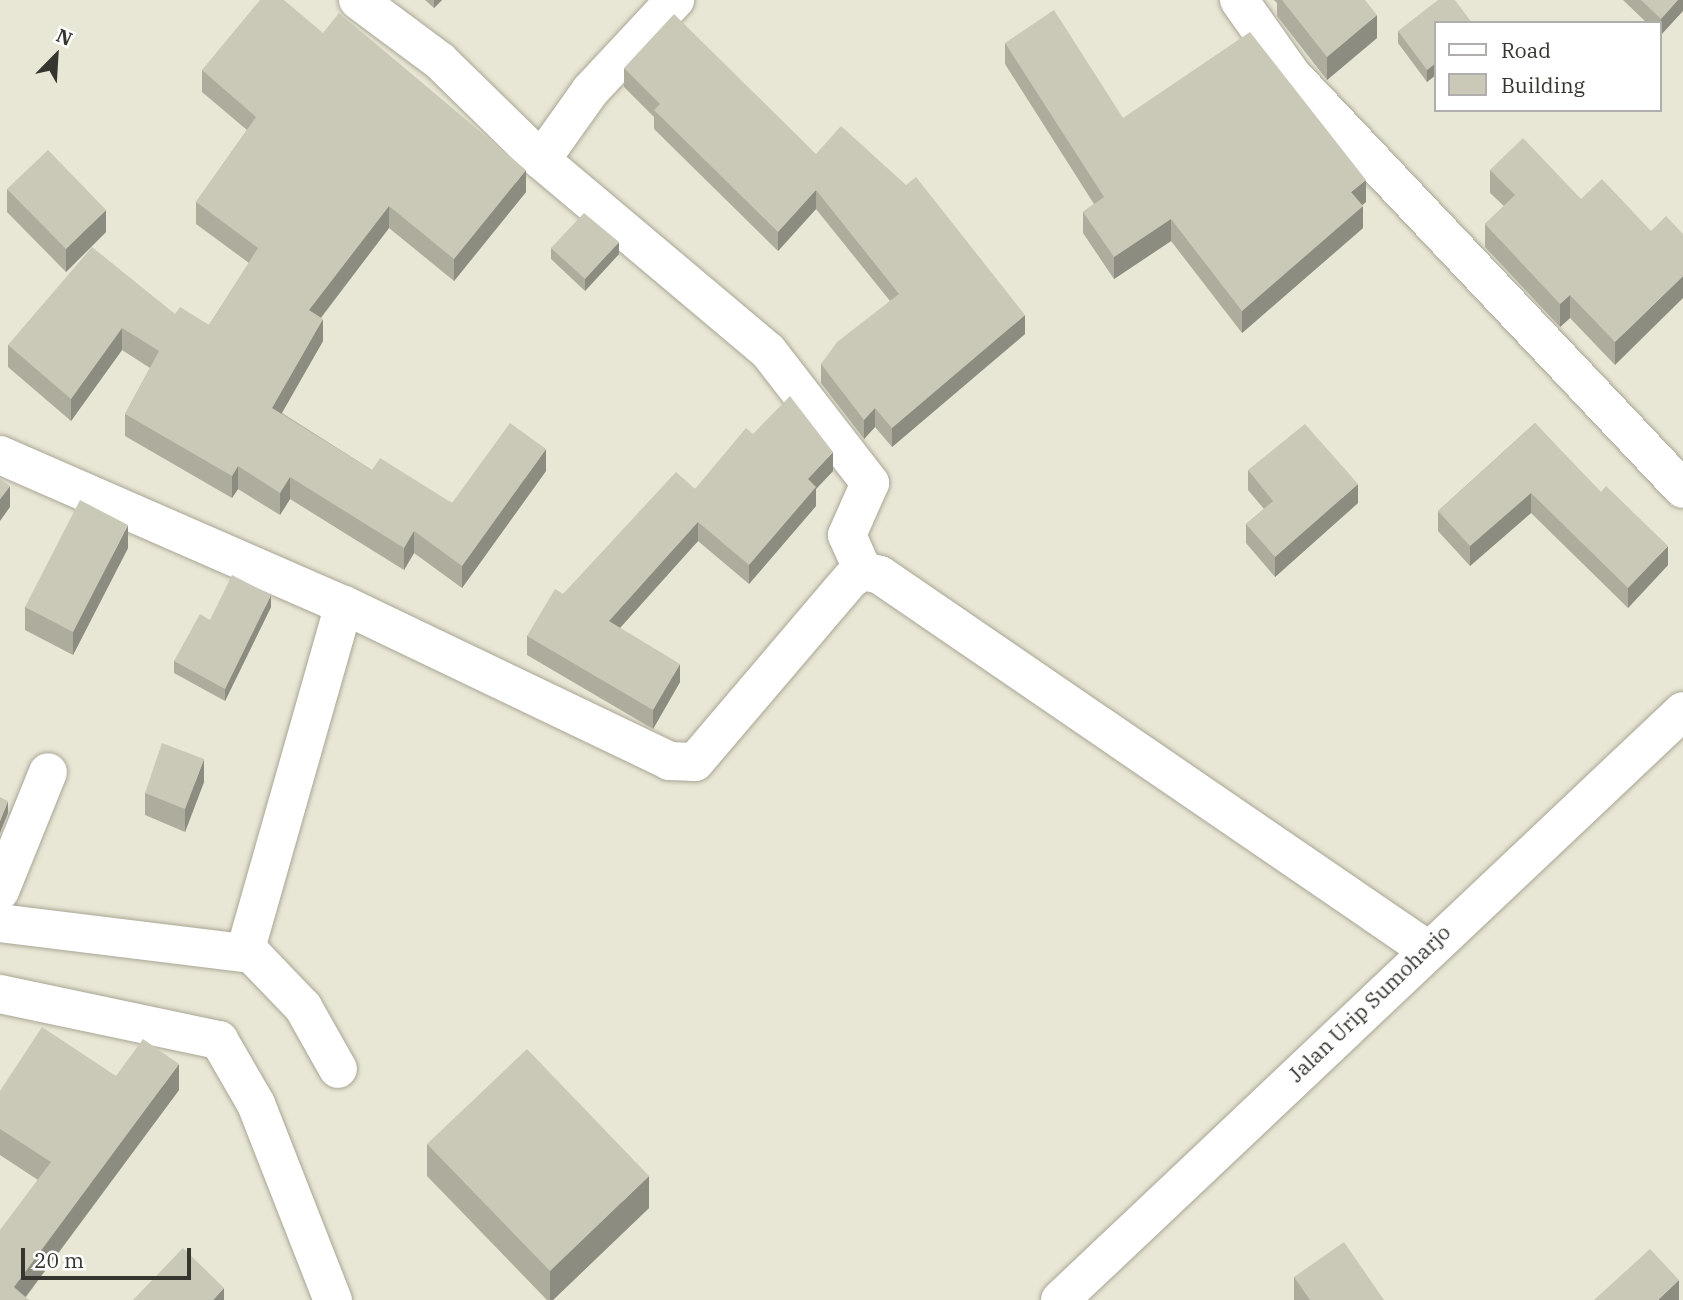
<!DOCTYPE html>
<style>
body{margin:0}
#map{position:relative;width:1683px;height:1300px;overflow:hidden;background:#e8e6d4;font-family:"IBM Plex Serif",serif}
div>[style]{position:absolute}
.roads{filter:drop-shadow(0 0 2px #a9a696) drop-shadow(0 0 2px #a9a696)}
.minor>*{height:38px;margin:-19px;padding:0 19px;transform-origin:19px;border-radius:19px;background:#fff}
.major>*{height:38px;margin:-19px;padding:0 19px;transform-origin:19px;border-radius:19px;background:#fff}
.wall>*{inset:0;background:#aeac9d}
.shaded-wall>*{inset:0;background:#8d8c80}
.building>*{inset:0;background:#cac8b7}
span{translate:-50% -50%;white-space:nowrap;text-align:center;line-height:1.15;-webkit-text-stroke:6px #fff;paint-order:stroke}
.street-label{font-size:21px;color:#36352f}
.legend{position:absolute;left:1434px;top:21px;width:228px;height:91px;box-sizing:border-box;background:#fff;border:2px solid #afaeac;margin:0;padding:9px 12px;list-style:none;font-size:21px;color:#36352f}
.legend li{display:flex;align-items:center;gap:14px;height:35px}
.legend b{width:35px;border:2px solid #afaeac}
.north{position:absolute;left:21px;top:21px;width:70px;height:70px;-webkit-text-stroke:5px #fff;paint-order:stroke;rotate:24deg;font-size:19px;font-weight:700;line-height:28px;text-align:center;color:#36352f}
.north::after{content:'';display:block;margin:auto;width:24px;height:32px;background:#36352f;clip-path:polygon(50% 0,100% 100%,50% 72%,0 100%)}
.scale{position:absolute;left:21px;top:1248px;width:170px;height:32px;box-sizing:border-box;border:4px solid #36352f;border-top:0;padding-left:9px;font-size:21px;line-height:24px;white-space:nowrap;color:#36352f;-webkit-text-stroke:5px #fff;paint-order:stroke}
</style>
<div id="map">
<div class="roads">
<div class="minor">
<i style="left:358px;top:0;width:102px;rotate:36.6deg"></i>
<i style="left:440px;top:61px;width:141px;rotate:44.4deg"></i>
<i style="left:541px;top:160px;width:297px;rotate:40.1deg"></i>
<i style="left:768px;top:351px;width:167px;rotate:52.3deg"></i>
<i style="left:870px;top:483px;width:57px;rotate:113.9deg"></i>
<i style="left:847px;top:535px;width:39px;rotate:66deg"></i>
<i style="left:1239px;top:0;width:92px;rotate:54.8deg"></i>
<i style="left:1292px;top:75px;width:569px;rotate:46.64deg"></i>
<i style="left:541px;top:160px;width:85px;rotate:-54.6deg"></i>
<i style="left:590px;top:91px;width:125px;rotate:-47deg"></i>
<i style="left:0;top:455px;width:375px;rotate:23.6deg"></i>
<i style="left:344px;top:605px;width:361px;rotate:25.6deg"></i>
<i style="left:669px;top:761px;width:26px;rotate:2deg"></i>
<i style="left:695px;top:762px;width:240px;rotate:-49.6deg"></i>
<i style="left:851px;top:579px;width:14px;rotate:-34deg"></i>
<i style="left:863px;top:571px;width:17px;rotate:13deg"></i>
<i style="left:880px;top:575px;width:660px;rotate:34.39deg"></i>
<i style="left:0;top:891px;width:128px;rotate:-68deg"></i>
<i style="left:0;top:923px;width:254px;rotate:7deg"></i>
<i style="left:252px;top:954px;width:74px;rotate:46.1deg"></i>
<i style="left:303px;top:1007px;width:71px;rotate:60.6deg"></i>
<i style="left:245px;top:952px;width:361px;rotate:-74.1deg"></i>
<i style="left:0;top:994px;width:224px;rotate:11.9deg"></i>
<i style="left:219px;top:1040px;width:74px;rotate:60deg"></i>
<i style="left:256px;top:1104px;width:211px;rotate:68.6deg"></i>
</div>
<div class="major">
<i style="left:1060px;top:1300px;width:857px;rotate:-43.39deg"></i>
</div>
</div>
<div class="wall">
<i style="clip-path:polygon(425px 0,442px 0,434px 8px)"></i>
<i style="clip-path:polygon(1274px 0,1365px 0,1377px 38px,1327px 80px,1277px 16px,1277px 3px)"></i>
<i style="clip-path:polygon(1623px 0,1683px 0,1661px 35px,1660px 23px,1647px 23px)"></i>
<i style="clip-path:polygon(1472px 23px,1427px 82px,1398px 43px,1398px 31px)"></i>
<i style="clip-path:polygon(323px 33px,526px 192px,454px 281px,389px 228px,321px 318px,323px 341px,282px 413px,372px 470px,452px 503px,546px 471px,462px 588px,414px 553px,404px 570px,290px 499px,280px 515px,238px 489px,232px 498px,125px 436px,125px 414px,150px 368px,122px 350px,71px 421px,8px 367px,8px 345px,175px 314px,209px 325px,249px 263px,196px 224px,196px 202px,247px 130px,202px 92px,202px 70px)"></i>
<i style="clip-path:polygon(1005px 43px,1123px 118px,1366px 202px,1362px 205px,1363px 228px,1242px 333px,1171px 241px,1114px 279px,1083px 233px,1083px 212px,1094px 204px,1005px 64px)"></i>
<i style="clip-path:polygon(624px 68px,816px 154px,1025px 334px,892px 447px,875px 427px,864px 439px,821px 383px,821px 364px,890px 301px,816px 209px,778px 251px,654px 129px,654px 117px,624px 87px)"></i>
<i style="clip-path:polygon(1490px 170px,1581px 199px,1651px 231px,1615px 365px,1570px 318px,1560px 327px,1485px 247px,1485px 224px,1504px 206px,1490px 193px)"></i>
<i style="clip-path:polygon(7px 189px,106px 232px,66px 272px,7px 212px)"></i>
<i style="clip-path:polygon(551px 248px,619px 254px,585px 291px,551px 259px)"></i>
<i style="clip-path:polygon(1535px 423px,1668px 565px,1628px 608px,1531px 513px,1470px 566px,1438px 531px,1438px 511px)"></i>
<i style="clip-path:polygon(753px 434px,833px 471px,816px 489px,816px 506px,749px 584px,698px 541px,620px 628px,680px 682px,653px 729px,527px 655px,527px 636px,563px 594px,695px 489px)"></i>
<i style="clip-path:polygon(1248px 470px,1358px 503px,1275px 577px,1246px 543px,1246px 524px,1264px 509px,1248px 490px)"></i>
<i style="clip-path:polygon(128px 548px,73px 655px,25px 630px,25px 607px)"></i>
<i style="clip-path:polygon(271px 607px,225px 701px,174px 673px,174px 661px,210px 620px)"></i>
<i style="clip-path:polygon(204px 782px,185px 832px,145px 815px,145px 793px)"></i>
<i style="clip-path:polygon(116px 1076px,179px 1090px,26px 1297px,0 1300px,38px 1180px,0 1155px,0 1091px)"></i>
<i style="clip-path:polygon(427px 1144px,649px 1208px,553px 1300px,547px 1300px,427px 1176px)"></i>
<i style="clip-path:polygon(1294px 1277px,1384px 1300px,1294px 1300px)"></i>
</div>
<div class="shaded-wall">
<i style="clip-path:polygon(434px 0,442px 0,434px 8px)"></i>
<i style="clip-path:polygon(1678px 0,1683px 0,1683px 11px,1661px 35px,1661px 19px)"></i>
<i style="clip-path:polygon(1377px 15px,1377px 38px,1327px 80px,1327px 57px)"></i>
<i style="clip-path:polygon(1436px 63px,1436px 75px,1427px 82px,1427px 70px)"></i>
<i style="clip-path:polygon(526px 170px,526px 192px,454px 281px,454px 259px)"></i>
<i style="clip-path:polygon(1366px 180px,1366px 202px,1351px 214px,1351px 192px)"></i>
<i style="clip-path:polygon(816px 190px,816px 209px,778px 251px,778px 232px)"></i>
<i style="clip-path:polygon(389px 206px,389px 228px,309px 333px,309px 310px)"></i>
<i style="clip-path:polygon(1363px 206px,1363px 228px,1242px 333px,1242px 311px)"></i>
<i style="clip-path:polygon(106px 210px,106px 232px,66px 272px,66px 249px)"></i>
<i style="clip-path:polygon(1171px 219px,1171px 241px,1114px 279px,1114px 257px)"></i>
<i style="clip-path:polygon(619px 242px,619px 254px,585px 291px,585px 279px)"></i>
<i style="clip-path:polygon(1683px 276px,1683px 298px,1615px 365px,1615px 342px)"></i>
<i style="clip-path:polygon(1570px 295px,1570px 318px,1560px 327px,1560px 304px)"></i>
<i style="clip-path:polygon(1025px 315px,1025px 334px,892px 447px,892px 428px)"></i>
<i style="clip-path:polygon(323px 319px,323px 341px,272px 430px,272px 408px)"></i>
<i style="clip-path:polygon(122px 328px,122px 350px,71px 421px,71px 399px)"></i>
<i style="clip-path:polygon(875px 408px,875px 427px,864px 439px,864px 420px)"></i>
<i style="clip-path:polygon(546px 449px,546px 471px,462px 588px,462px 566px)"></i>
<i style="clip-path:polygon(833px 452px,833px 471px,816px 489px,816px 506px,749px 584px,749px 565px,808px 479px)"></i>
<i style="clip-path:polygon(238px 466px,238px 489px,232px 498px,232px 476px)"></i>
<i style="clip-path:polygon(290px 477px,290px 499px,280px 515px,280px 493px)"></i>
<i style="clip-path:polygon(1358px 484px,1358px 503px,1275px 577px,1275px 557px)"></i>
<i style="clip-path:polygon(10px 486px,10px 507px,0 521px,0 499px)"></i>
<i style="clip-path:polygon(1531px 493px,1531px 513px,1470px 566px,1470px 546px)"></i>
<i style="clip-path:polygon(698px 522px,698px 541px,609px 640px,609px 621px)"></i>
<i style="clip-path:polygon(128px 525px,128px 548px,73px 655px,73px 632px)"></i>
<i style="clip-path:polygon(414px 531px,414px 553px,404px 570px,404px 548px)"></i>
<i style="clip-path:polygon(1668px 546px,1668px 565px,1628px 608px,1628px 588px)"></i>
<i style="clip-path:polygon(271px 595px,271px 607px,225px 701px,225px 689px)"></i>
<i style="clip-path:polygon(680px 664px,680px 682px,653px 729px,653px 710px)"></i>
<i style="clip-path:polygon(204px 759px,204px 782px,185px 832px,185px 809px)"></i>
<i style="clip-path:polygon(8px 801px,8px 813px,0 833px,0 821px)"></i>
<i style="clip-path:polygon(179px 1064px,179px 1090px,23px 1300px,14px 1287px)"></i>
<i style="clip-path:polygon(649px 1176px,649px 1208px,553px 1300px,550px 1300px,550px 1271px)"></i>
<i style="clip-path:polygon(1679px 1280px,1679px 1300px,1658px 1300px)"></i>
<i style="clip-path:polygon(224px 1288px,224px 1300px,213px 1300px)"></i>
</div>
<div class="building">
<i style="clip-path:polygon(260px 0,284px 0,323px 33px,339px 13px,526px 170px,454px 259px,389px 206px,309px 310px,323px 319px,272px 408px,372px 470px,380px 458px,452px 503px,510px 423px,546px 449px,462px 566px,414px 531px,404px 548px,290px 477px,280px 493px,238px 466px,232px 476px,125px 414px,159px 351px,122px 328px,71px 399px,8px 345px,92px 247px,175px 314px,180px 307px,209px 325px,258px 248px,196px 202px,256px 117px,202px 70px)"></i>
<i style="clip-path:polygon(1282px 0,1365px 0,1377px 15px,1327px 57px)"></i>
<i style="clip-path:polygon(1438px 0,1455px 0,1472px 23px,1436px 23px,1436px 63px,1427px 70px,1398px 31px)"></i>
<i style="clip-path:polygon(1641px 0,1678px 0,1661px 19px)"></i>
<i style="clip-path:polygon(1054px 10px,1123px 118px,1250px 32px,1366px 180px,1351px 192px,1363px 206px,1242px 311px,1171px 219px,1114px 257px,1083px 212px,1104px 197px,1005px 43px)"></i>
<i style="clip-path:polygon(674px 14px,816px 154px,841px 126px,906px 185px,916px 177px,1025px 315px,892px 428px,875px 408px,864px 420px,821px 364px,837px 342px,899px 294px,816px 190px,778px 232px,654px 110px,660px 104px,624px 68px)"></i>
<i style="clip-path:polygon(1523px 138px,1581px 199px,1602px 179px,1651px 231px,1666px 216px,1683px 234px,1683px 276px,1615px 342px,1570px 295px,1560px 304px,1485px 224px,1515px 195px,1490px 170px)"></i>
<i style="clip-path:polygon(48px 150px,106px 210px,66px 249px,7px 189px)"></i>
<i style="clip-path:polygon(584px 213px,619px 242px,585px 279px,551px 248px)"></i>
<i style="clip-path:polygon(790px 396px,833px 452px,808px 479px,816px 487px,749px 565px,698px 522px,609px 621px,680px 664px,653px 710px,527px 636px,555px 589px,563px 594px,676px 472px,695px 489px,746px 428px,753px 434px)"></i>
<i style="clip-path:polygon(1535px 423px,1601px 492px,1606px 486px,1668px 546px,1628px 588px,1531px 493px,1470px 546px,1438px 511px)"></i>
<i style="clip-path:polygon(1305px 424px,1358px 484px,1275px 557px,1246px 524px,1273px 501px,1248px 470px)"></i>
<i style="clip-path:polygon(0 479px,10px 486px,0 499px)"></i>
<i style="clip-path:polygon(80px 500px,128px 525px,73px 632px,25px 607px)"></i>
<i style="clip-path:polygon(232px 575px,271px 595px,225px 689px,174px 661px,200px 614px,210px 620px)"></i>
<i style="clip-path:polygon(162px 743px,204px 759px,185px 809px,145px 793px)"></i>
<i style="clip-path:polygon(0 797px,8px 801px,0 821px)"></i>
<i style="clip-path:polygon(42px 1027px,116px 1076px,143px 1039px,179px 1064px,14px 1287px,29px 1300px,0 1300px,0 1230px,51px 1162px,0 1129px,0 1091px)"></i>
<i style="clip-path:polygon(527px 1049px,649px 1176px,550px 1271px,427px 1144px)"></i>
<i style="clip-path:polygon(1344px 1242px,1384px 1300px,1310px 1300px,1294px 1277px)"></i>
<i style="clip-path:polygon(183px 1248px,224px 1288px,213px 1300px,133px 1300px)"></i>
<i style="clip-path:polygon(1650px 1249px,1679px 1280px,1658px 1300px,1594px 1300px)"></i>
</div>
<div class="street-label">
<span style="left:1369px;top:1003px;rotate:-44deg">Jalan Urip Sumoharjo</span>
</div>
<ul class="legend">
<li><b style="height:9px;background:#fff"></b>Road</li>
<li><b style="height:19px;background:#cac8b7"></b>Building</li>
</ul>
<div class="north">N</div>
<div class="scale">20 m</div>
</div>
